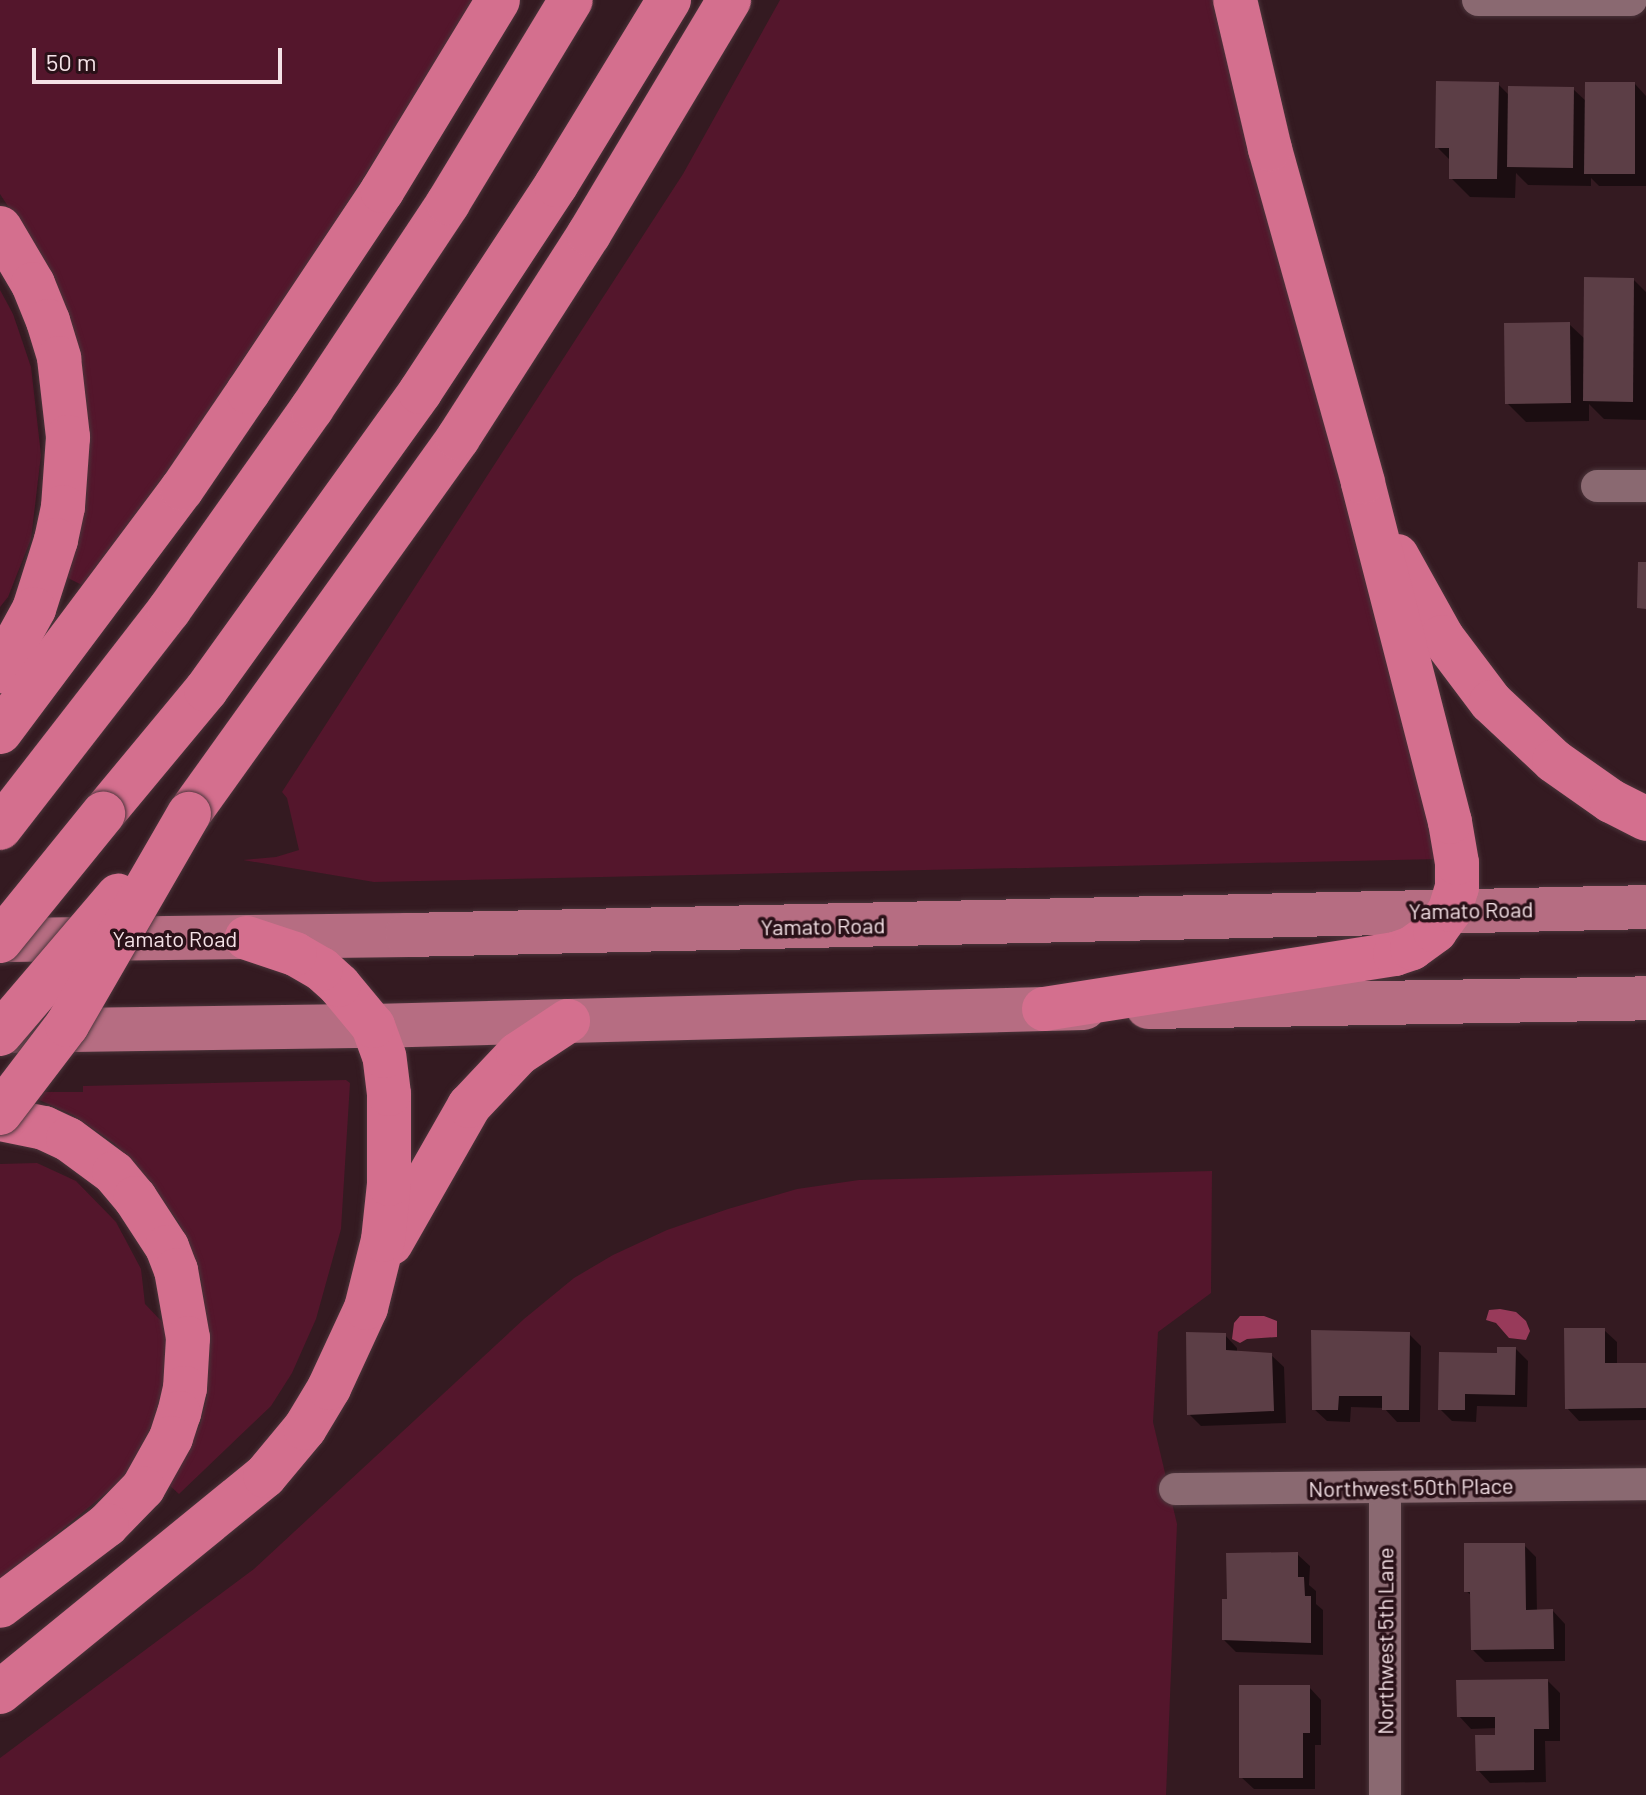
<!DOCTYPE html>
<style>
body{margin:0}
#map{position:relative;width:1646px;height:1795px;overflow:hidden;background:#341a21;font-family:Barlow,sans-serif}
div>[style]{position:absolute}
.green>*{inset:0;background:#54162c}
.water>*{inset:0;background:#983a5a}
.shadow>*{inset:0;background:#0007}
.building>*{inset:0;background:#5c3e46}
.roads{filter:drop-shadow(0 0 2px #4b353b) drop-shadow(0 0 2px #4b353b)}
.street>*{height:32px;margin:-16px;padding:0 16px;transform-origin:16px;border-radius:16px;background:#8a6971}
.primary>*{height:44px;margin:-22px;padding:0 22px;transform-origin:22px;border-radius:22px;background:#b66d82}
.highway>*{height:44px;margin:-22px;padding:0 22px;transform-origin:22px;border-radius:22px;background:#d46f8e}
.bridges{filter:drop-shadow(0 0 2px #4b353b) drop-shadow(0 0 2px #4b353b)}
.highway-bridge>*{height:44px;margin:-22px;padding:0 22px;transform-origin:22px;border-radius:22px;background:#d46f8e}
span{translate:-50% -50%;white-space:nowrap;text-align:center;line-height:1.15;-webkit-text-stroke:7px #2a1118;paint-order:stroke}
.street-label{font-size:22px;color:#f5e2e7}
.scale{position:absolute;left:32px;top:48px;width:250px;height:36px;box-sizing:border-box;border:4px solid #f5e2e7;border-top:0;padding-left:10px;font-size:24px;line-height:28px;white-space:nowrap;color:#f5e2e7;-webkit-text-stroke:6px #2a1118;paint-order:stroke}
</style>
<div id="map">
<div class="green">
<i style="clip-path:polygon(0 0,476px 0,213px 415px,86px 587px,66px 577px,86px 505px,88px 458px,86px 395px,75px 332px,54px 277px,0 194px)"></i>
<i style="clip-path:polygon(780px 0,1221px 0,1439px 859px,374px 882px,243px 860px,276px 857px,299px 850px,287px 798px,282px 792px,683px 174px)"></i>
<i style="clip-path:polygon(0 290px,13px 314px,31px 367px,41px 455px,31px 539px,8px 597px,0 607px)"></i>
<i style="clip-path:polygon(346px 1080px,350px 1083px,341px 1229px,316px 1319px,292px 1373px,271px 1406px,179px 1494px,169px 1485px,200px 1425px,207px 1396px,210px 1340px,201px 1279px,179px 1223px,149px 1181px,115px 1144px,73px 1115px,37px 1099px,42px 1092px,83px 1092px,83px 1086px)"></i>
<i style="clip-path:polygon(37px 1163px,76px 1181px,116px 1222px,141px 1269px,145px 1304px,167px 1327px,167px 1375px,155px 1419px,129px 1474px,0 1581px,0 1164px)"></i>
<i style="clip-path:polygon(1212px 1171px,1211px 1293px,1158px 1332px,1153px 1422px,1177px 1524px,1166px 1795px,0 1795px,0 1758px,254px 1569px,524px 1319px,574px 1278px,613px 1255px,667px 1230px,728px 1209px,797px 1189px,859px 1180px)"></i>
</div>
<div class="water">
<i style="clip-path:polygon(1500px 1309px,1516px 1312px,1526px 1321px,1530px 1331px,1526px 1340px,1509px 1338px,1496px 1323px,1486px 1320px,1489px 1310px)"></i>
<i style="clip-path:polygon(1240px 1316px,1264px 1316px,1277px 1321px,1277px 1337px,1247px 1339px,1240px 1343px,1232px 1339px,1234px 1323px)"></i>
</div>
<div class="shadow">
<i style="clip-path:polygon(1498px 84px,1510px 96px,1573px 89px,1587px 102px,1635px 84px,1646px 96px,1646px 186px,1599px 186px,1591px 178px,1591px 186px,1528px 185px,1516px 173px,1515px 198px,1470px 197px,1451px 178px,1451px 161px,1437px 147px)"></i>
<i style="clip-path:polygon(1634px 280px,1646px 292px,1646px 420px,1604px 419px,1589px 404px,1589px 421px,1526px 422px,1507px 403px,1569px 324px,1586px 340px)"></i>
<i style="clip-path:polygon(1604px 1330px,1617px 1342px,1617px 1365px,1646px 1365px,1646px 1420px,1579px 1421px,1567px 1408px)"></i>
<i style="clip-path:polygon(1409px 1334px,1421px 1346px,1420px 1422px,1397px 1422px,1384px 1408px,1351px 1407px,1350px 1422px,1327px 1421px,1314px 1409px)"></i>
<i style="clip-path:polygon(1225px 1335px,1237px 1348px,1237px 1353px,1271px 1355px,1284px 1367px,1286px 1423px,1201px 1426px,1189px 1414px)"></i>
<i style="clip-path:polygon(1516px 1349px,1528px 1361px,1527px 1407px,1477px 1406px,1476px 1422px,1452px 1421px,1440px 1409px,1499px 1355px)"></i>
<i style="clip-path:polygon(1524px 1545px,1536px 1557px,1537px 1612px,1553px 1611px,1565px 1624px,1565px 1661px,1485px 1662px,1473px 1650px,1472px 1596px,1466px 1591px)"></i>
<i style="clip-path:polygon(1297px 1554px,1310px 1566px,1309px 1585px,1316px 1591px,1316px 1604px,1323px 1610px,1323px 1655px,1236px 1652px,1224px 1640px,1229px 1601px)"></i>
<i style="clip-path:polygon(1548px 1681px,1560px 1693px,1560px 1741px,1545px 1741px,1546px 1782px,1490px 1783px,1478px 1770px,1497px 1737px,1497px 1728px,1471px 1729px,1459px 1716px)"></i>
<i style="clip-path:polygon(1309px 1687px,1321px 1700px,1321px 1745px,1315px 1745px,1315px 1789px,1254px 1789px,1241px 1777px)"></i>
</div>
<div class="building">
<i style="clip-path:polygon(1436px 81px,1499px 82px,1497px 179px,1449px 179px,1449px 148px,1435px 148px)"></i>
<i style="clip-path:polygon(1585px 82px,1635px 82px,1635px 174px,1584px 174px)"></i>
<i style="clip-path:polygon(1508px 86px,1574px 87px,1573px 168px,1507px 167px)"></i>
<i style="clip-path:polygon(1584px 277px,1634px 278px,1633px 402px,1583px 401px)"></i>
<i style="clip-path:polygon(1570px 322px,1571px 403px,1505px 404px,1504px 323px)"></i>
<i style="clip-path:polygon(1638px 562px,1646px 562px,1646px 609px,1637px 608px)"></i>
<i style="clip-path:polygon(1564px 1328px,1605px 1328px,1605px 1363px,1646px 1363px,1646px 1408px,1565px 1409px)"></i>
<i style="clip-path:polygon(1311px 1330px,1410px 1332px,1409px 1410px,1382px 1410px,1382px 1396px,1339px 1396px,1338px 1410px,1312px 1410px)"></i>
<i style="clip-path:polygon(1186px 1332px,1226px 1333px,1226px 1350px,1272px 1353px,1274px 1411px,1187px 1415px)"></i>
<i style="clip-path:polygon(1497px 1347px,1516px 1347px,1515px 1395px,1465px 1394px,1465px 1410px,1438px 1410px,1439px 1352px,1497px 1353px)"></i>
<i style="clip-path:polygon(1464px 1543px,1525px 1543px,1526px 1610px,1553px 1609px,1554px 1649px,1471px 1650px,1470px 1592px,1464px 1592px)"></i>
<i style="clip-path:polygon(1298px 1552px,1298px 1577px,1304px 1577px,1305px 1596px,1311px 1596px,1311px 1643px,1222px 1640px,1222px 1599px,1227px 1599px,1226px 1553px)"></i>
<i style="clip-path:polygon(1548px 1679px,1549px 1729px,1534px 1729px,1534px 1770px,1476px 1771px,1475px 1735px,1495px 1735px,1495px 1717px,1457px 1717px,1456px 1680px)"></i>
<i style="clip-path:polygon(1239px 1685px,1310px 1685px,1310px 1733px,1303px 1733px,1303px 1778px,1239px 1778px)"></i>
</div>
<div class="roads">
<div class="street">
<i style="left:1478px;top:0;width:153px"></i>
<i style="left:1597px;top:486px;width:49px"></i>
<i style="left:1385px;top:1487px;width:308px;rotate:90deg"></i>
<i style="left:1175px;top:1489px;width:471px;rotate:-0.6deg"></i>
</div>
<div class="primary">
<i style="left:0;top:940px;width:407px;rotate:-0.7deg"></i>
<i style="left:407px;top:935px;width:1239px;rotate:-1.29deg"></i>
<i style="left:1148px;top:1007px;width:498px;rotate:-1deg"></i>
<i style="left:0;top:1031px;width:373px;rotate:-0.8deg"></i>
<i style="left:373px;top:1026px;width:711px;rotate:-1.45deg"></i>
</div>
<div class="highway">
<i style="left:0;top:228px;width:65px;rotate:59.5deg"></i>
<i style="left:33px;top:284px;width:40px;rotate:68deg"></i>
<i style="left:48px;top:321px;width:39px;rotate:73deg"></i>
<i style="left:59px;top:358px;width:80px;rotate:83.5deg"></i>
<i style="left:68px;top:437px;width:70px;rotate:94.1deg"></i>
<i style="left:63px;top:507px;width:34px;rotate:102deg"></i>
<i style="left:56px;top:540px;width:72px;rotate:107.7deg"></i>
<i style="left:34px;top:609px;width:71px;rotate:118.7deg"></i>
<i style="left:1397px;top:556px;width:93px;rotate:60.9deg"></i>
<i style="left:1442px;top:637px;width:81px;rotate:53deg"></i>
<i style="left:1491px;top:702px;width:86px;rotate:43.1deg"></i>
<i style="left:1554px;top:761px;width:70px;rotate:35.1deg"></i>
<i style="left:1611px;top:801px;width:39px;rotate:27deg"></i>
<i style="left:0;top:732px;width:304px;rotate:-53.2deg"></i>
<i style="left:182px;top:489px;width:117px;rotate:-55.8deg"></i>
<i style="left:248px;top:392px;width:242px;rotate:-56.3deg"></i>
<i style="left:382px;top:191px;width:223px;rotate:-58.7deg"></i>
<i style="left:103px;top:814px;width:161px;rotate:-50.3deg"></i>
<i style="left:206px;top:690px;width:367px;rotate:-54.3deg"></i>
<i style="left:420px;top:392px;width:248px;rotate:-56.7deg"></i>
<i style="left:556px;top:185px;width:217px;rotate:-58.6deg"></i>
<i style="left:189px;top:814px;width:462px;rotate:-54.4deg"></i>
<i style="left:458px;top:438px;width:242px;rotate:-57.3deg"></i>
<i style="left:589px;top:234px;width:273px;rotate:-59.1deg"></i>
<i style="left:0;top:828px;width:276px;rotate:-52.2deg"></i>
<i style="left:169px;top:610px;width:247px;rotate:-54.7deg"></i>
<i style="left:312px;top:408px;width:246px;rotate:-56.4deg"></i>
<i style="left:448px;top:203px;width:237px;rotate:-58.8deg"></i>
<i style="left:1044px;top:1009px;width:355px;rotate:-8.9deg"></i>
<i style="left:1395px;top:954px;width:18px;rotate:-19deg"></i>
<i style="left:1412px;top:948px;width:29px;rotate:-36deg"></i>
<i style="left:1435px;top:931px;width:26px;rotate:-54deg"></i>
<i style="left:1450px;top:910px;width:24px;rotate:-73deg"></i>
<i style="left:1457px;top:887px;width:24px;rotate:-90deg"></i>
<i style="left:1457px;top:863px;width:42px;rotate:-99.7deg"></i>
<i style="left:1450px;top:822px;width:351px;rotate:-104.4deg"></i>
<i style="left:1363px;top:482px;width:346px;rotate:-105.6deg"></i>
<i style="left:1270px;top:149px;width:153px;rotate:-103.2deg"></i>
<i style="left:0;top:1119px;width:45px;rotate:11.6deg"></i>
<i style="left:44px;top:1128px;width:26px;rotate:25deg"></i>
<i style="left:68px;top:1139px;width:57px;rotate:36.5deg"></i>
<i style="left:114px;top:1173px;width:33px;rotate:50deg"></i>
<i style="left:135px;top:1198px;width:59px;rotate:56.9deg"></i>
<i style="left:167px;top:1247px;width:25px;rotate:69deg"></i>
<i style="left:176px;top:1270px;width:69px;rotate:80deg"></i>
<i style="left:188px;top:1338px;width:50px;rotate:93.4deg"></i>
<i style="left:185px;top:1388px;width:26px;rotate:103deg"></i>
<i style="left:179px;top:1413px;width:26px;rotate:108deg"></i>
<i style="left:171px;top:1438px;width:57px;rotate:119.2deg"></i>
<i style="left:143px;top:1488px;width:52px;rotate:134.2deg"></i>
<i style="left:107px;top:1525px;width:134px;rotate:142.9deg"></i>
<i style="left:391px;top:1243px;width:158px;rotate:-60.3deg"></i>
<i style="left:469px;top:1106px;width:71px;rotate:-46.7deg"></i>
<i style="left:518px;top:1054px;width:60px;rotate:-33.4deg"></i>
<i style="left:0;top:1692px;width:342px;rotate:-39.2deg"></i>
<i style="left:265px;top:1476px;width:62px;rotate:-50.2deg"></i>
<i style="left:305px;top:1428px;width:47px;rotate:-59deg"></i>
<i style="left:329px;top:1388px;width:88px;rotate:-65.2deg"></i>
<i style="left:366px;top:1308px;width:70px;rotate:-76deg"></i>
<i style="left:383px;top:1240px;width:56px;rotate:-83.9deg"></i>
<i style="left:389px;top:1184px;width:90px;rotate:-90deg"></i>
<i style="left:389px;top:1094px;width:38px;rotate:-97deg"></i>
<i style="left:384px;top:1056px;width:32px;rotate:-110deg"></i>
<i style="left:373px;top:1026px;width:53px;rotate:-129.7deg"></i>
<i style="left:339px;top:985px;width:24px;rotate:-138deg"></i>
<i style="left:321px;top:969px;width:30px;rotate:-150deg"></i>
<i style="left:295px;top:954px;width:51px;rotate:-161.6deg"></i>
</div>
</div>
<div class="bridges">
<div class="highway-bridge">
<i style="left:0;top:941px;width:164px;rotate:-51deg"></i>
<i style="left:0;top:1034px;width:182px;rotate:-49.5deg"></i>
<i style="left:0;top:1113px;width:111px;rotate:-52.7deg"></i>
<i style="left:67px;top:1025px;width:244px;rotate:-60deg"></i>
</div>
</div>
<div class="street-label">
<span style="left:1471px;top:910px;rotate:-1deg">Yamato Road</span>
<span style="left:823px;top:926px;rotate:-1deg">Yamato Road</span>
<span style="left:175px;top:939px">Yamato Road</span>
<span style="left:1411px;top:1487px;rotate:-1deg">Northwest 50th Place</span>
<span style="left:1385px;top:1641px;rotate:-90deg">Northwest 5th Lane</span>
</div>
<div class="scale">50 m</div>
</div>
